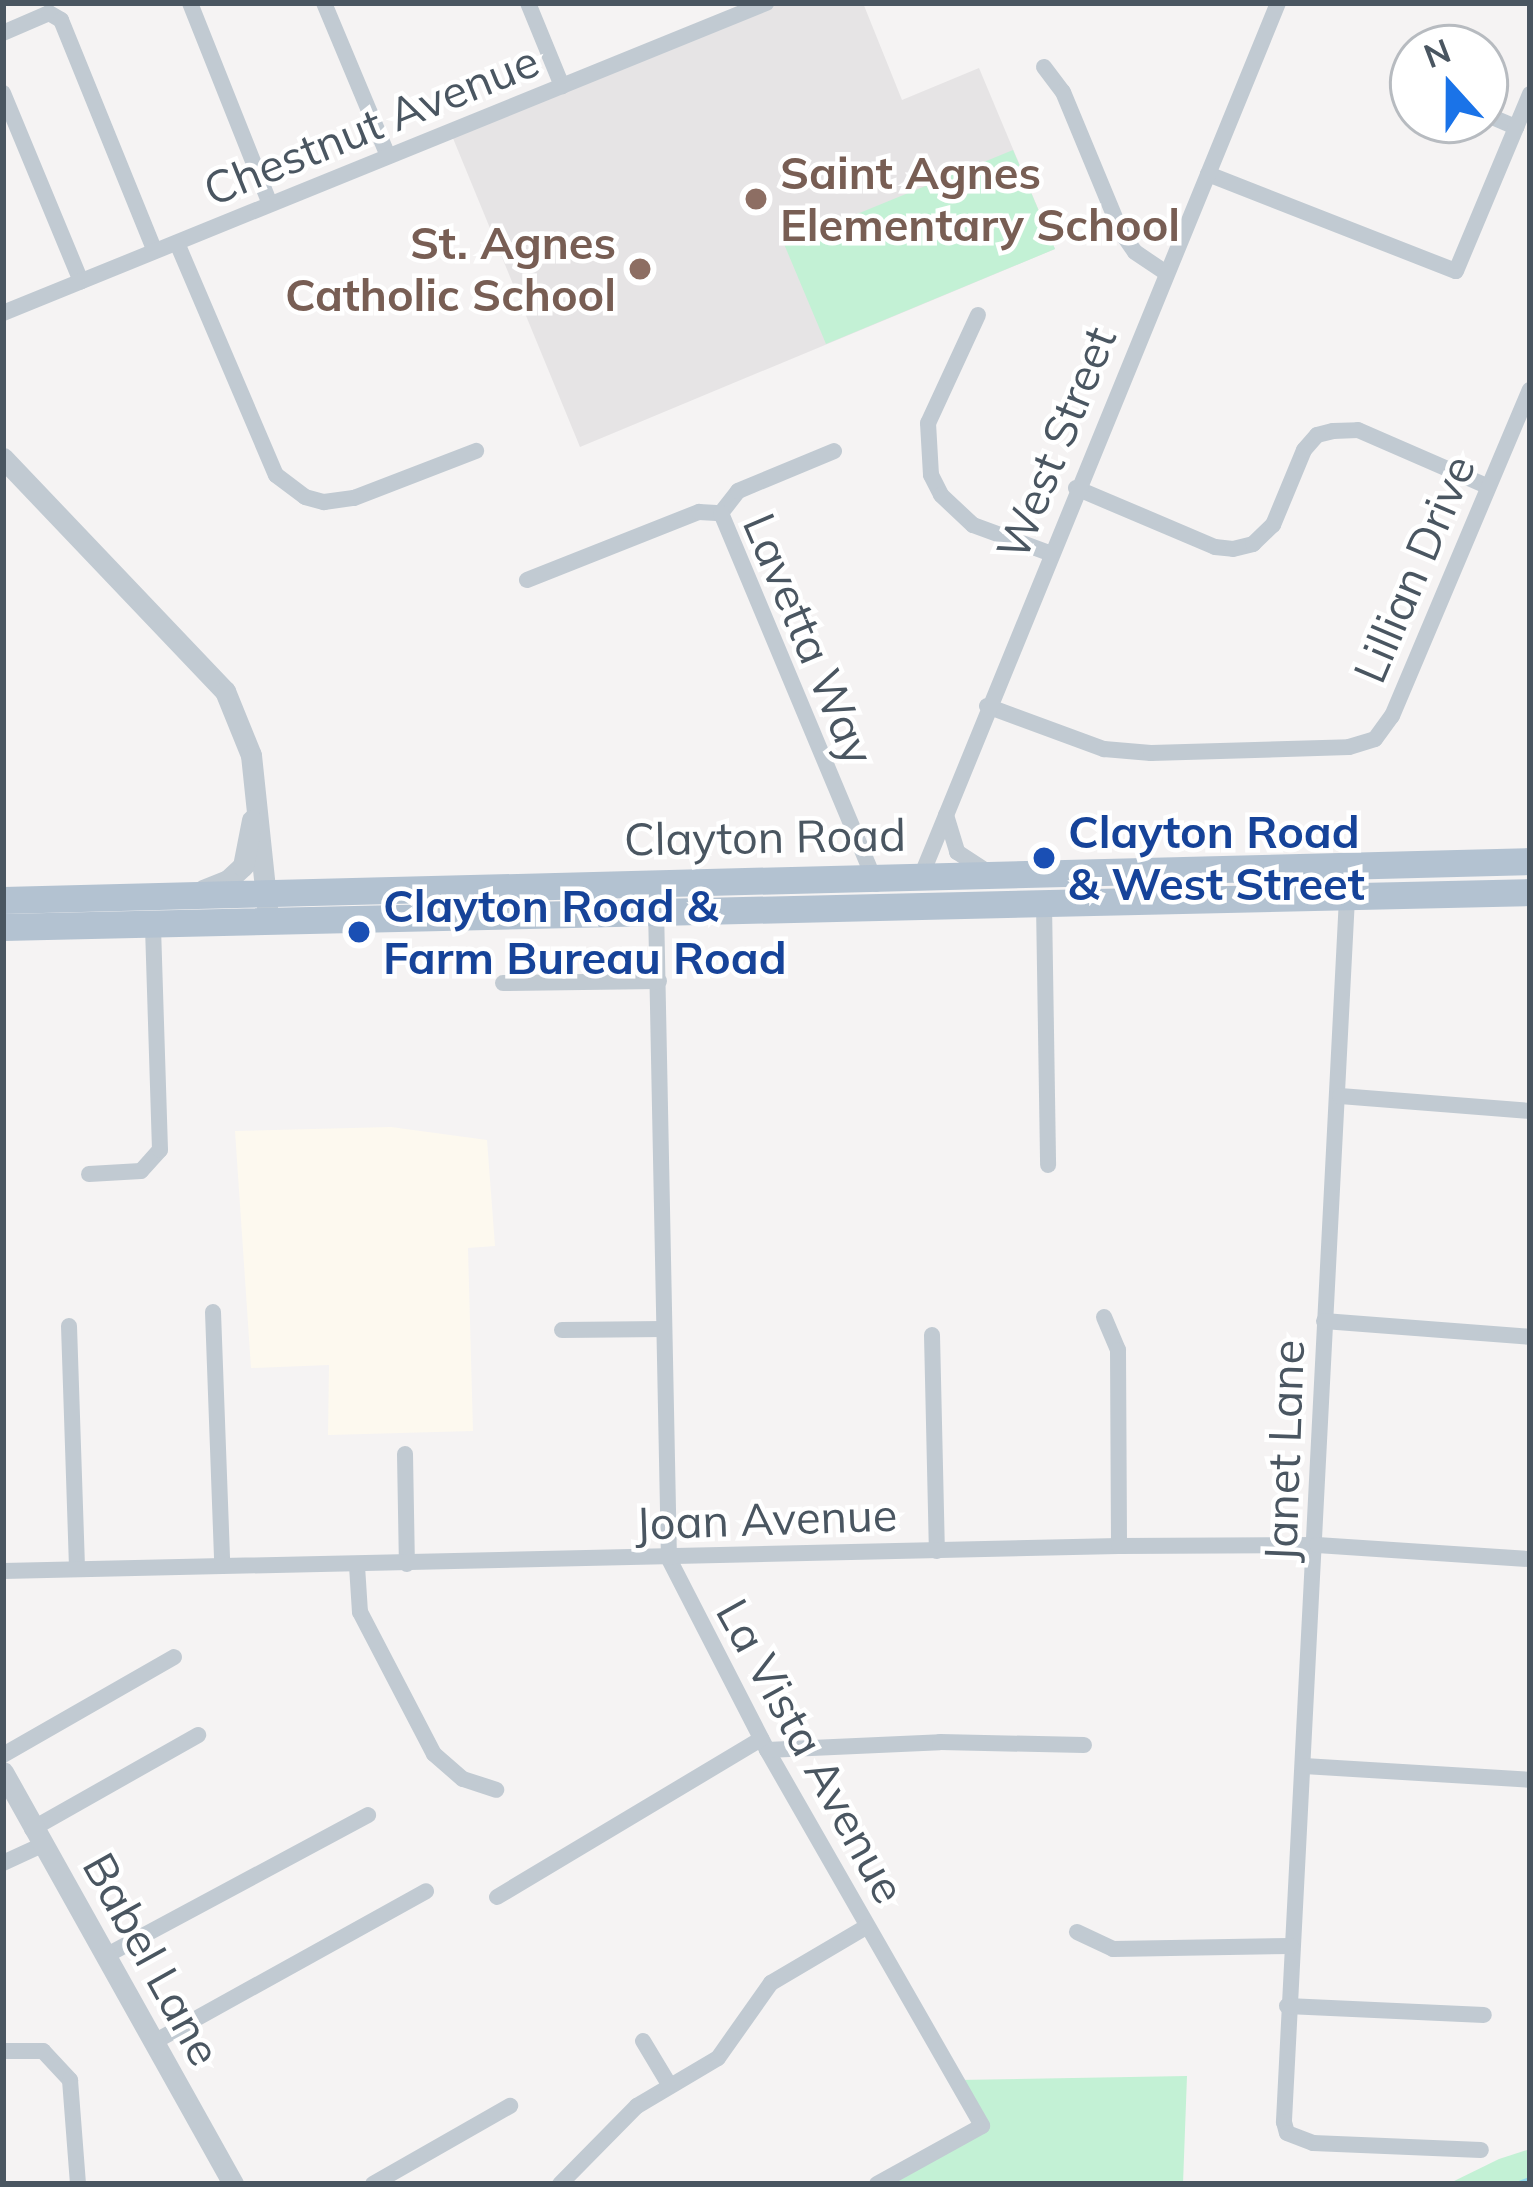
<!DOCTYPE html>
<style>
body{margin:0}
#map{position:relative;width:1533px;height:2187px;overflow:hidden;background:#f5f3f3;font-family:Mulish,sans-serif}
div>[style]{position:absolute}
.commercial>*{inset:0;background:#fdf9ef}
.education>*{inset:0;background:#e6e4e5}
.green>*{inset:0;background:#c3f1d5}
.stream>*{height:4.5px;margin:-2.25px;padding:0 2.25px;transform-origin:2.25px;border-radius:2.25px;background:#90daee}
.minor>*{height:16px;margin:-8px;padding:0 8px;transform-origin:8px;border-radius:8px;background:#c1cad2}
.tertiary>*{height:21px;margin:-10.5px;padding:0 10.5px;transform-origin:10.5px;border-radius:10.5px;background:#c1cad2}
.primary>*{height:27px;margin:-13.5px;padding:0 13.5px;transform-origin:13.5px;border-radius:13.5px;background:#b3c2d1}
.dots>*{width:33px;height:33px;translate:-50% -50%;box-sizing:border-box;border:6px solid #fff;border-radius:50%}
span{translate:-50% -50%;white-space:nowrap;text-align:center;line-height:1.15;-webkit-text-stroke:9px #fff;paint-order:stroke}
.street-label{font-size:45px;color:#4a5661}
.education-label{font-size:45px;color:#785e54;font-weight:700}
.left{translate:0 -50%;text-align:left}
.right{translate:-100% -50%;text-align:right}
.transit-label{font-size:45px;color:#164399;font-weight:700}
.frame{position:absolute;inset:0;border:6px solid #4a5661;pointer-events:none}
.north{position:absolute;left:1389px;top:24px;width:120px;height:120px;box-sizing:border-box;background:#fff;border:3px solid #b7bbc0;border-radius:50%;rotate:339deg;font-size:33px;font-weight:700;line-height:48px;text-align:center;color:#4a5661}
.north::after{content:'';display:block;margin:auto;width:42px;height:54px;background:#1a73e8;clip-path:polygon(50% 0,100% 100%,50% 72%,0 100%)}
</style>
<div id="map">
<div class="commercial">
<i style="clip-path:polygon(391px 1127px,487px 1140px,495px 1246px,468px 1248px,473px 1431px,328px 1435px,329px 1365px,251px 1368px,235px 1131px)"></i>
</div>
<div class="education">
<i style="clip-path:polygon(766px 3px,863px 3px,902px 100px,979px 68px,1055px 249px,580px 447px,450px 131px)"></i>
</div>
<div class="green">
<i style="clip-path:polygon(1013px 150px,1055px 249px,826px 344px,784px 244px)"></i>
<i style="clip-path:polygon(1187px 2076px,1183px 2184px,877px 2184px,982px 2126px,957px 2080px)"></i>
<i style="clip-path:polygon(1530px 2149px,1530px 2184px,1448px 2184px,1499px 2159px)"></i>
</div>
<div class="stream">
<i style="left:1516px;top:2184px;width:15px;rotate:-20deg"></i>
</div>
<div class="minor">
<i style="left:190px;top:3px;width:216px;rotate:68.3deg"></i>
<i style="left:324px;top:3px;width:166px;rotate:67.3deg"></i>
<i style="left:528px;top:3px;width:90px;rotate:67.7deg"></i>
<i style="left:3px;top:33px;width:50px;rotate:-23.5deg"></i>
<i style="left:49px;top:13px;width:14px;rotate:30deg"></i>
<i style="left:61px;top:20px;width:249px;rotate:67.9deg"></i>
<i style="left:1044px;top:67px;width:31px;rotate:53deg"></i>
<i style="left:1063px;top:92px;width:152px;rotate:67.5deg"></i>
<i style="left:1121px;top:232px;width:24px;rotate:55deg"></i>
<i style="left:1135px;top:252px;width:37px;rotate:34deg"></i>
<i style="left:3px;top:93px;width:204px;rotate:67.5deg"></i>
<i style="left:1485px;top:114px;width:34px;rotate:23deg"></i>
<i style="left:1208px;top:174px;width:266px;rotate:21.4deg"></i>
<i style="left:1456px;top:271px;width:192px;rotate:-67.3deg"></i>
<i style="left:177px;top:243px;width:252px;rotate:66.9deg"></i>
<i style="left:276px;top:475px;width:36px;rotate:37deg"></i>
<i style="left:305px;top:497px;width:20px;rotate:15deg"></i>
<i style="left:324px;top:502px;width:30px;rotate:-8deg"></i>
<i style="left:354px;top:498px;width:131px;rotate:-21.1deg"></i>
<i style="left:3px;top:313px;width:824px;rotate:-22.11deg"></i>
<i style="left:978px;top:315px;width:119px;rotate:114.8deg"></i>
<i style="left:928px;top:423px;width:52px;rotate:86.7deg"></i>
<i style="left:931px;top:475px;width:22px;rotate:63deg"></i>
<i style="left:941px;top:495px;width:44px;rotate:43.2deg"></i>
<i style="left:973px;top:525px;width:81px;rotate:20.2deg"></i>
<i style="left:1076px;top:488px;width:151px;rotate:23deg"></i>
<i style="left:1215px;top:547px;width:18px;rotate:6deg"></i>
<i style="left:1233px;top:549px;width:21px;rotate:-14deg"></i>
<i style="left:1253px;top:544px;width:28px;rotate:-44deg"></i>
<i style="left:1273px;top:525px;width:81px;rotate:-67.5deg"></i>
<i style="left:1304px;top:450px;width:20px;rotate:-49deg"></i>
<i style="left:1317px;top:435px;width:16px;rotate:-14deg"></i>
<i style="left:1333px;top:431px;width:25px;rotate:-2deg"></i>
<i style="left:1358px;top:430px;width:141px;rotate:23.5deg"></i>
<i style="left:721px;top:513px;width:28px;rotate:-52deg"></i>
<i style="left:738px;top:491px;width:104px;rotate:-22.6deg"></i>
<i style="left:527px;top:580px;width:185px;rotate:-21.6deg"></i>
<i style="left:699px;top:512px;width:22px;rotate:3deg"></i>
<i style="left:721px;top:513px;width:402px;rotate:67.3deg"></i>
<i style="left:987px;top:706px;width:125px;rotate:20.2deg"></i>
<i style="left:1104px;top:749px;width:47px;rotate:4.9deg"></i>
<i style="left:1151px;top:753px;width:198px;rotate:-1.7deg"></i>
<i style="left:1349px;top:747px;width:27px;rotate:-17deg"></i>
<i style="left:1375px;top:739px;width:29px;rotate:-54deg"></i>
<i style="left:1392px;top:716px;width:354px;rotate:-67.1deg"></i>
<i style="left:946px;top:815px;width:39px;rotate:73deg"></i>
<i style="left:957px;top:852px;width:31px;rotate:33deg"></i>
<i style="left:920px;top:879px;width:946px;rotate:-67.77deg"></i>
<i style="left:1347px;top:898px;width:1226px;rotate:92.95deg"></i>
<i style="left:1284px;top:2122px;width:11px;rotate:75deg"></i>
<i style="left:1287px;top:2133px;width:28px;rotate:21deg"></i>
<i style="left:1313px;top:2143px;width:168px;rotate:2.4deg"></i>
<i style="left:1044px;top:904px;width:261px;rotate:89.1deg"></i>
<i style="left:656px;top:907px;width:652px;rotate:88.86deg"></i>
<i style="left:669px;top:1559px;width:215px;rotate:62.8deg"></i>
<i style="left:767px;top:1750px;width:433px;rotate:60.2deg"></i>
<i style="left:982px;top:2126px;width:120px;rotate:151.1deg"></i>
<i style="left:503px;top:983px;width:156px;rotate:-0.7deg"></i>
<i style="left:1340px;top:1096px;width:191px;rotate:4.5deg"></i>
<i style="left:89px;top:1174px;width:52px;rotate:-3.3deg"></i>
<i style="left:141px;top:1171px;width:28px;rotate:-48deg"></i>
<i style="left:160px;top:1150px;width:227px;rotate:-91.8deg"></i>
<i style="left:213px;top:1312px;width:251px;rotate:87.9deg"></i>
<i style="left:1104px;top:1317px;width:36px;rotate:67deg"></i>
<i style="left:1118px;top:1350px;width:196px;rotate:89.7deg"></i>
<i style="left:1324px;top:1321px;width:207px;rotate:4.4deg"></i>
<i style="left:69px;top:1326px;width:243px;rotate:88.1deg"></i>
<i style="left:562px;top:1330px;width:102px;rotate:-0.6deg"></i>
<i style="left:932px;top:1335px;width:216px;rotate:88.7deg"></i>
<i style="left:405px;top:1454px;width:110px;rotate:89deg"></i>
<i style="left:357px;top:1566px;width:46px;rotate:86.3deg"></i>
<i style="left:360px;top:1612px;width:160px;rotate:62.5deg"></i>
<i style="left:434px;top:1754px;width:38px;rotate:41deg"></i>
<i style="left:463px;top:1779px;width:35px;rotate:18deg"></i>
<i style="left:3px;top:1571px;width:1116px;rotate:-1.28deg"></i>
<i style="left:1119px;top:1546px;width:198px;rotate:-0.3deg"></i>
<i style="left:1317px;top:1545px;width:213px;rotate:3.8deg"></i>
<i style="left:767px;top:1750px;width:173px;rotate:-2.6deg"></i>
<i style="left:940px;top:1742px;width:144px;rotate:1.2deg"></i>
<i style="left:3px;top:1755px;width:197px;rotate:-29.8deg"></i>
<i style="left:1304px;top:1766px;width:226px;rotate:3.5deg"></i>
<i style="left:32px;top:1829px;width:191px;rotate:-29.5deg"></i>
<i style="left:3px;top:1863px;width:43px;rotate:-24.8deg"></i>
<i style="left:497px;top:1897px;width:308px;rotate:-30.9deg"></i>
<i style="left:1077px;top:1932px;width:40px;rotate:25deg"></i>
<i style="left:1113px;top:1949px;width:178px;rotate:-1deg"></i>
<i style="left:109px;top:1954px;width:294px;rotate:-28.2deg"></i>
<i style="left:1287px;top:2006px;width:197px;rotate:2.6deg"></i>
<i style="left:643px;top:2041px;width:52px;rotate:59deg"></i>
<i style="left:154px;top:2042px;width:311px;rotate:-29deg"></i>
<i style="left:3px;top:2051px;width:40px"></i>
<i style="left:43px;top:2051px;width:40px;rotate:47deg"></i>
<i style="left:70px;top:2080px;width:104px;rotate:85.6deg"></i>
<i style="left:373px;top:2184px;width:158px;rotate:-29.7deg"></i>
<i style="left:560px;top:2184px;width:110px;rotate:-45.4deg"></i>
<i style="left:637px;top:2106px;width:94px;rotate:-30.7deg"></i>
<i style="left:718px;top:2058px;width:92px;rotate:-54.8deg"></i>
<i style="left:771px;top:1983px;width:110px;rotate:-30.5deg"></i>
</div>
<div class="tertiary">
<i style="left:3px;top:458px;width:322px;rotate:46.4deg"></i>
<i style="left:225px;top:691px;width:69px;rotate:67.9deg"></i>
<i style="left:251px;top:755px;width:153px;rotate:84deg"></i>
<i style="left:203px;top:890px;width:27px;rotate:-22deg"></i>
<i style="left:228px;top:880px;width:21px;rotate:-43deg"></i>
<i style="left:243px;top:866px;width:47px;rotate:-78.9deg"></i>
<i style="left:3px;top:1772px;width:472px;rotate:60.8deg"></i>
</div>
<div class="primary">
<i style="left:3px;top:900px;width:1527px;rotate:-1.46deg"></i>
<i style="left:3px;top:927px;width:1527px;rotate:-1.31deg"></i>
</div>
<div class="dots">
<i style="left:756px;top:199px;background:#8d6e63"></i>
<i style="left:640px;top:269px;background:#8d6e63"></i>
<i style="left:1044px;top:858px;background:#1a4fb4"></i>
<i style="left:359px;top:932px;background:#1a4fb4"></i>
</div>
<div class="street-label">
<span style="left:371px;top:125px;rotate:-22deg">Chestnut Avenue</span>
<span style="left:1056px;top:443px;rotate:-68deg">West Street</span>
<span style="left:1414px;top:569px;rotate:-67deg">Lillian Drive</span>
<span style="left:809px;top:639px;rotate:67deg">Lavetta Way</span>
<span style="left:765px;top:837px;rotate:-1deg">Clayton Road</span>
<span style="left:1284px;top:1451px;rotate:-88deg">Janet Lane</span>
<span style="left:766px;top:1519px;rotate:-2deg">Joan Avenue</span>
<span style="left:811px;top:1751px;rotate:61deg">La Vista Avenue</span>
<span style="left:152px;top:1959px;rotate:61deg">Babel Lane</span>
</div>
<div class="education-label">
<span class="left" style="left:780px;top:199px">Saint Agnes<br>Elementary School</span>
<span class="right" style="left:616px;top:269px">St. Agnes<br>Catholic School</span>
</div>
<div class="transit-label">
<span class="left" style="left:1068px;top:858px">Clayton Road<br>&amp; West Street</span>
<span class="left" style="left:383px;top:932px">Clayton Road &amp;<br>Farm Bureau Road</span>
</div>
<div class="frame"></div>
<div class="north">N</div>
</div>
